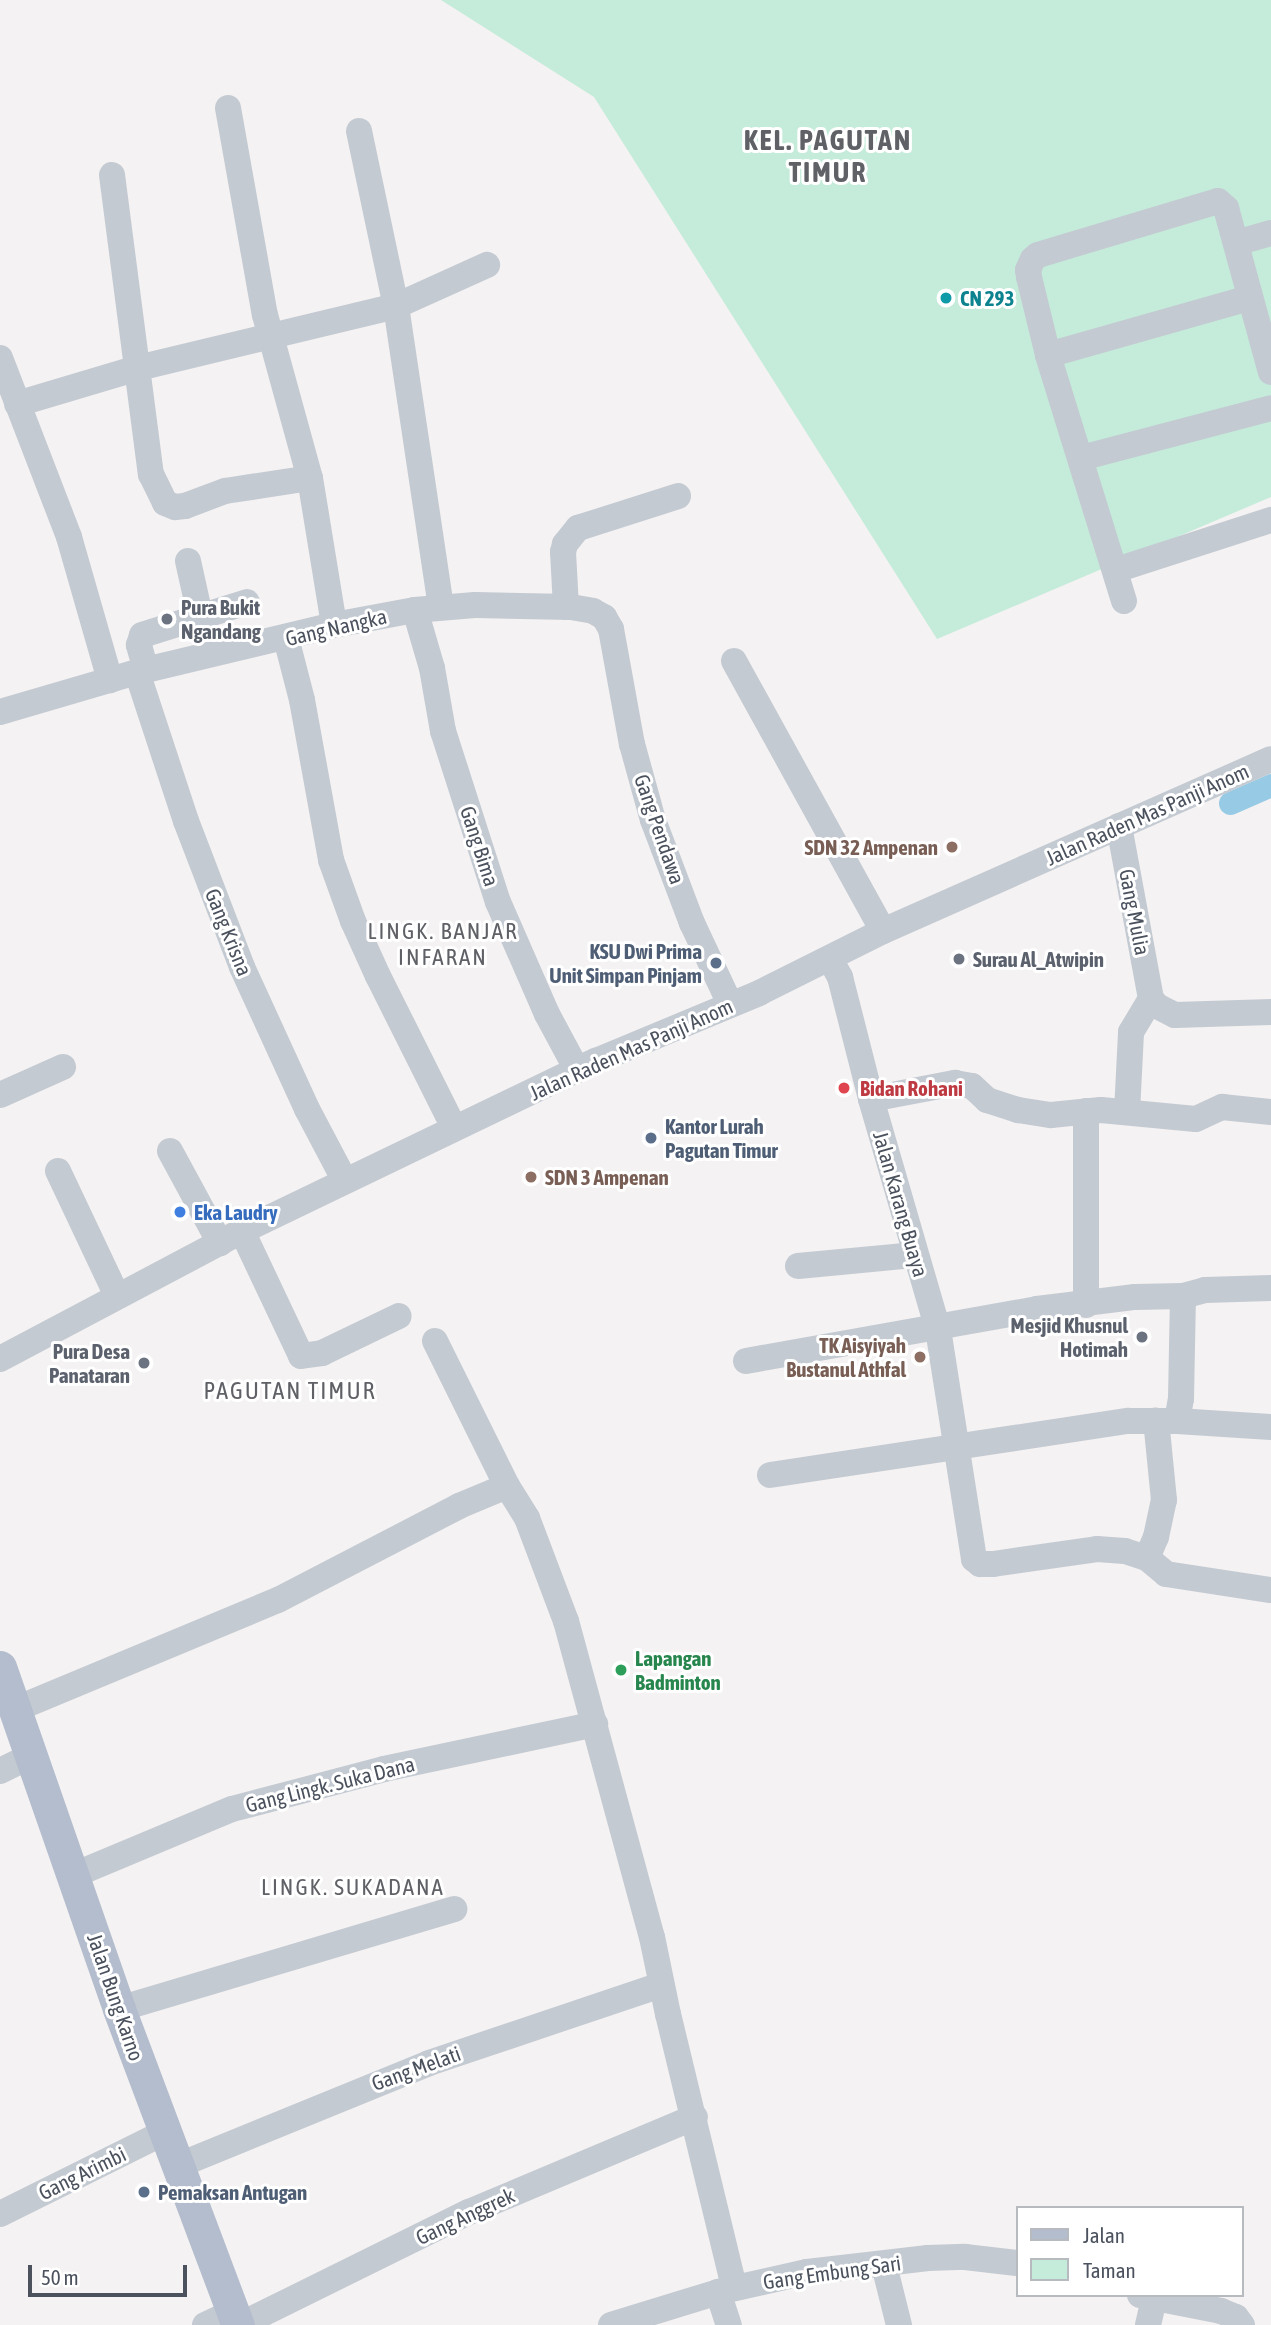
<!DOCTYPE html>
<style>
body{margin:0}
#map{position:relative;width:1271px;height:2325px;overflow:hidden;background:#f4f2f2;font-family:"Asap Condensed",sans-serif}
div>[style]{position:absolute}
.green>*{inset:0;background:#c5ecda}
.canal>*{height:23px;margin:-11.5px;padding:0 11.5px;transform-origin:11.5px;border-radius:11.5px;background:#96cae5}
.minor>*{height:26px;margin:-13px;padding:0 13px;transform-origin:13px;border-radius:13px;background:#c4cad2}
.major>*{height:33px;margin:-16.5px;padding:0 16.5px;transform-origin:16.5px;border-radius:16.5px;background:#b4bdcd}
.dots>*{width:19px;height:19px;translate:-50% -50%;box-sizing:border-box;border:4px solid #fff;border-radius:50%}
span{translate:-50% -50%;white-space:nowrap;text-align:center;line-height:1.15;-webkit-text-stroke:6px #fff;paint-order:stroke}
.culture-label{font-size:21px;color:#0d838f;font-weight:700}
.left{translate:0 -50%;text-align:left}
.worship-label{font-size:21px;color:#5b616d;font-weight:700}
.right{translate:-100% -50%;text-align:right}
.street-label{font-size:21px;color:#4b525e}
.education-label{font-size:21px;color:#785e54;font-weight:700}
.service-label{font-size:21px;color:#4e5e75;font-weight:700}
.health-label{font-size:21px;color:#be3a42;font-weight:700}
.shop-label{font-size:21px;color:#366cbe;font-weight:700}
.leisure-label{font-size:21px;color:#27864d;font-weight:700}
.neighbourhood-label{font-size:23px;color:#5f6166;letter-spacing:2px}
.quarter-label{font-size:24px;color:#5f6166;letter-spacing:2px}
.district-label{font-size:28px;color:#5f6166;font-weight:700;letter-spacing:2px}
.legend{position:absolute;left:1016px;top:2206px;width:228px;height:91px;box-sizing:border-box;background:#fff;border:2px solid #b7babf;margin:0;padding:9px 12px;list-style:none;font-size:21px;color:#4b525e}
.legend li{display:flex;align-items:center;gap:14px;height:35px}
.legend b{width:35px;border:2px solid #b7babf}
.scale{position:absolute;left:28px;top:2265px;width:159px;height:32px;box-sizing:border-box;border:4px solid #4b525e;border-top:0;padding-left:9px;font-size:21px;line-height:24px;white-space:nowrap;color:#4b525e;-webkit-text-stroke:5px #fff;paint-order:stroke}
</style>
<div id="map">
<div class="green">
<i style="clip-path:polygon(441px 0,1271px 0,1271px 497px,937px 639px,594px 97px)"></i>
</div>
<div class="canal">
<i style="left:1230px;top:803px;width:45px;rotate:-23.7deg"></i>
</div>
<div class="minor">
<i style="left:228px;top:108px;width:210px;rotate:79.9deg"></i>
<i style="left:265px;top:315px;width:169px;rotate:74.6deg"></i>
<i style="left:310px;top:478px;width:149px;rotate:80.7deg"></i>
<i style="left:359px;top:131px;width:179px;rotate:78.1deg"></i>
<i style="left:396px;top:306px;width:303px;rotate:81.5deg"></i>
<i style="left:112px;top:175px;width:302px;rotate:82.6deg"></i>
<i style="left:151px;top:474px;width:32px;rotate:64deg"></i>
<i style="left:165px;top:503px;width:11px;rotate:22deg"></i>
<i style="left:175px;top:507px;width:10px;rotate:-6deg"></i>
<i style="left:185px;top:506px;width:43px;rotate:-20.6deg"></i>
<i style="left:225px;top:491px;width:86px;rotate:-8.7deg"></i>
<i style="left:1236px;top:243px;width:36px;rotate:-16deg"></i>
<i style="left:1048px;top:355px;width:209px;rotate:-15.8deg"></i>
<i style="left:0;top:358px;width:192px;rotate:68.9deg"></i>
<i style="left:69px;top:537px;width:149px;rotate:74deg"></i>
<i style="left:17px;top:404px;width:126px;rotate:-16.6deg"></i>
<i style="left:138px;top:368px;width:265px;rotate:-13.5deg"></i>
<i style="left:396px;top:306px;width:100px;rotate:-24.3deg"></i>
<i style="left:1081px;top:458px;width:196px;rotate:-14.7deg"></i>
<i style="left:188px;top:561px;width:55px;rotate:77.5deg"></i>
<i style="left:1116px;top:570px;width:163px;rotate:-17.9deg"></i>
<i style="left:1124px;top:601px;width:257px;rotate:-107.2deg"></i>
<i style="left:1048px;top:355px;width:80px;rotate:-103.7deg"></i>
<i style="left:1029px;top:277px;width:7px;rotate:-98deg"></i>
<i style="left:1028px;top:270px;width:12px;rotate:-66deg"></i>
<i style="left:1033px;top:259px;width:6px;rotate:-39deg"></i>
<i style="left:1038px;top:255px;width:188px;rotate:-16.7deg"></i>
<i style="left:1218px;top:201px;width:11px;rotate:41deg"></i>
<i style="left:1226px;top:208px;width:170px;rotate:74.7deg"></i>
<i style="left:566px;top:607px;width:55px;rotate:-93.1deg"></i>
<i style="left:563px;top:552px;width:8px;rotate:-76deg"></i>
<i style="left:565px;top:544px;width:21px;rotate:-51deg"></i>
<i style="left:578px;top:528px;width:105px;rotate:-17.7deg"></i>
<i style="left:415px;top:610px;width:60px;rotate:73.7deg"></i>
<i style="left:432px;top:668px;width:64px;rotate:80.1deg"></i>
<i style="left:443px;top:731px;width:180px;rotate:72.2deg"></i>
<i style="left:498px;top:902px;width:122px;rotate:66.4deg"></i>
<i style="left:547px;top:1014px;width:64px;rotate:61.8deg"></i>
<i style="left:286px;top:638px;width:64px;rotate:75.5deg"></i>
<i style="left:302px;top:700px;width:163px;rotate:79.7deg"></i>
<i style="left:331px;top:860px;width:65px;rotate:70.2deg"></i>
<i style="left:353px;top:921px;width:60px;rotate:65.6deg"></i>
<i style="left:378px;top:976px;width:170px;rotate:63.4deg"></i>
<i style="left:734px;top:661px;width:308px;rotate:61.1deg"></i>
<i style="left:146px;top:670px;width:26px;rotate:-106deg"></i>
<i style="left:139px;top:645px;width:10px;rotate:-73deg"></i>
<i style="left:142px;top:635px;width:110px;rotate:-17.4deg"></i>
<i style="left:137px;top:672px;width:157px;rotate:71.8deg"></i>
<i style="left:186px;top:821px;width:156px;rotate:69deg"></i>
<i style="left:242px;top:967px;width:156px;rotate:65.4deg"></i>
<i style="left:307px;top:1109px;width:81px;rotate:62.2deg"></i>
<i style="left:0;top:712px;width:143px;rotate:-16.3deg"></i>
<i style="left:137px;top:672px;width:203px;rotate:-13.4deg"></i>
<i style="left:334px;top:625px;width:82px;rotate:-10.5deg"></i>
<i style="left:415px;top:610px;width:60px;rotate:-4.8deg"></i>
<i style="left:475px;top:605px;width:96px;rotate:1.2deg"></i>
<i style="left:571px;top:607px;width:22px;rotate:10deg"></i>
<i style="left:593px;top:611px;width:13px;rotate:29deg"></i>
<i style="left:604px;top:617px;width:14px;rotate:60deg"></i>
<i style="left:611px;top:629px;width:117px;rotate:79.7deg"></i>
<i style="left:632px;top:744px;width:79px;rotate:74.6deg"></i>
<i style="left:653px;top:820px;width:110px;rotate:69.3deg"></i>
<i style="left:692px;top:923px;width:89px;rotate:64.9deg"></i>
<i style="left:1119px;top:826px;width:176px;rotate:79.5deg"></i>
<i style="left:1151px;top:999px;width:9px;rotate:49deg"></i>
<i style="left:1157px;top:1006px;width:20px;rotate:27deg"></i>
<i style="left:1175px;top:1015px;width:96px;rotate:-1.8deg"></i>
<i style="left:830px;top:959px;width:21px;rotate:61deg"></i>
<i style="left:840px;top:977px;width:126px;rotate:75.7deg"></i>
<i style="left:871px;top:1099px;width:240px;rotate:73.8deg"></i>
<i style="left:938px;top:1329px;width:233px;rotate:81.1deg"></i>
<i style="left:974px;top:1559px;width:8px;rotate:40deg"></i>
<i style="left:980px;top:1564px;width:13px"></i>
<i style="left:993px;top:1564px;width:105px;rotate:-8.2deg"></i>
<i style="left:1097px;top:1549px;width:28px;rotate:4deg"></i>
<i style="left:1125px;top:1551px;width:23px;rotate:18deg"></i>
<i style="left:1147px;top:1558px;width:23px;rotate:-67deg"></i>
<i style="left:1156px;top:1537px;width:38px;rotate:-78deg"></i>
<i style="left:1164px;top:1500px;width:80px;rotate:-95.7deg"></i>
<i style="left:0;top:1095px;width:69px;rotate:-24deg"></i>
<i style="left:871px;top:1099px;width:86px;rotate:-10.8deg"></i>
<i style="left:955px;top:1083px;width:17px;rotate:10deg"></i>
<i style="left:972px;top:1086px;width:21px;rotate:43deg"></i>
<i style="left:987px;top:1100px;width:33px;rotate:18deg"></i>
<i style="left:1018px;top:1110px;width:33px;rotate:9deg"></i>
<i style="left:1051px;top:1115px;width:50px;rotate:-5.7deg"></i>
<i style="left:1101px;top:1110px;width:95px;rotate:5.4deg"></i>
<i style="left:1196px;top:1119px;width:29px;rotate:-25deg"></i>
<i style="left:1222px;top:1107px;width:49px;rotate:5.8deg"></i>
<i style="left:1127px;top:1112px;width:80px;rotate:-87.1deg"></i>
<i style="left:1131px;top:1032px;width:39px;rotate:-59deg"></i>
<i style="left:170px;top:1151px;width:105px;rotate:61.5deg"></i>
<i style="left:58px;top:1171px;width:138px;rotate:64.7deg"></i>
<i style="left:242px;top:1231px;width:138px;rotate:64.7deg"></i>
<i style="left:301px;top:1356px;width:21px;rotate:-8deg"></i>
<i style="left:322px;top:1353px;width:85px;rotate:-25.7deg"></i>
<i style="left:798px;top:1266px;width:118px;rotate:-5.4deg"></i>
<i style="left:1086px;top:1305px;width:194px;rotate:-90deg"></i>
<i style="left:435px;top:1341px;width:162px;rotate:63.6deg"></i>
<i style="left:507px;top:1486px;width:38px;rotate:58deg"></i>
<i style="left:527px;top:1518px;width:110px;rotate:69.3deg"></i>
<i style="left:566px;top:1621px;width:327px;rotate:74.8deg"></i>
<i style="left:652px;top:1937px;width:79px;rotate:78.3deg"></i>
<i style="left:668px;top:2014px;width:281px;rotate:76.4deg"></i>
<i style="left:0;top:1359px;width:274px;rotate:-27.9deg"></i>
<i style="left:242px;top:1231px;width:393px;rotate:-25.7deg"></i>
<i style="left:596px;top:1061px;width:177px;rotate:-22.6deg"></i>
<i style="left:759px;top:993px;width:139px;rotate:-26.6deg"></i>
<i style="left:883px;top:931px;width:424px;rotate:-23.9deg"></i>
<i style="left:746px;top:1361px;width:296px;rotate:-10.1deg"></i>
<i style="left:1037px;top:1309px;width:99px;rotate:-7deg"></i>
<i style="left:1135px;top:1297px;width:48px;rotate:-1.2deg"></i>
<i style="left:1183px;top:1296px;width:23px;rotate:-15deg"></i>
<i style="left:1205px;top:1290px;width:66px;rotate:-1.7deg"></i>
<i style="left:1177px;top:1421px;width:22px;rotate:-80deg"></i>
<i style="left:1181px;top:1399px;width:103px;rotate:-88.9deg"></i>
<i style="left:770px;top:1475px;width:363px;rotate:-8.6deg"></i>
<i style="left:1129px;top:1421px;width:48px"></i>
<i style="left:1177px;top:1421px;width:94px;rotate:3.7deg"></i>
<i style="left:1147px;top:1558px;width:25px;rotate:40deg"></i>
<i style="left:1166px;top:1574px;width:106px;rotate:8.7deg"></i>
<i style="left:16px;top:1709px;width:284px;rotate:-22.6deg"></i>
<i style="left:278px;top:1600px;width:204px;rotate:-27.4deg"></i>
<i style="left:459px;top:1506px;width:52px;rotate:-22.6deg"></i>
<i style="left:0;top:1771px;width:37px;rotate:-26deg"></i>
<i style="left:74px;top:1875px;width:171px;rotate:-22.7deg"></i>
<i style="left:232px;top:1809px;width:157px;rotate:-14.7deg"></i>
<i style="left:384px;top:1769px;width:216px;rotate:-12deg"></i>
<i style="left:119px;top:2009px;width:350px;rotate:-16.6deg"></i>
<i style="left:177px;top:2166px;width:272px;rotate:-22.2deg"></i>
<i style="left:429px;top:2063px;width:245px;rotate:-18.6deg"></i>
<i style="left:0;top:2214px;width:184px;rotate:-26.4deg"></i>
<i style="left:884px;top:2265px;width:62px;rotate:76deg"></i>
<i style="left:718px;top:2292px;width:35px;rotate:72deg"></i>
<i style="left:1140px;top:2295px;width:83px;rotate:11.2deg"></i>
<i style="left:1221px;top:2311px;width:16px;rotate:22deg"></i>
<i style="left:1236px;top:2317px;width:10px;rotate:53deg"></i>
<i style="left:205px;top:2325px;width:31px;rotate:-25deg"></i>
<i style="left:240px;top:2325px;width:255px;rotate:-26.3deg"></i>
<i style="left:469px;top:2212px;width:245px;rotate:-22.8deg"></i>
<i style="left:611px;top:2325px;width:112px;rotate:-17.1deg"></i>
<i style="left:718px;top:2292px;width:91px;rotate:-12.7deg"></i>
<i style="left:807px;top:2272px;width:122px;rotate:-6.6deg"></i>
<i style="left:928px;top:2258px;width:37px;rotate:-2deg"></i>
<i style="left:965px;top:2257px;width:52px;rotate:6.6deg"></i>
<i style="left:1148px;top:2325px;width:26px;rotate:-77deg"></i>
</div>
<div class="major">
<i style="left:0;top:1667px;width:362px;rotate:70.8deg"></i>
<i style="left:119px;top:2009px;width:338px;rotate:69.4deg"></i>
</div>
<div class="dots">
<i style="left:946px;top:298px;background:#0f9aa8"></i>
<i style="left:167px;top:619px;background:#6b7280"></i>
<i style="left:952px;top:847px;background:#8d6e63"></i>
<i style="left:959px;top:959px;background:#6b7280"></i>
<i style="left:716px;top:963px;background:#5c6f8a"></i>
<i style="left:844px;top:1088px;background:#e0444e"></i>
<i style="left:651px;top:1138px;background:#5c6f8a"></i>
<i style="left:531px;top:1177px;background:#8d6e63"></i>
<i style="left:180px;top:1212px;background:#3f7fe0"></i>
<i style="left:1142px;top:1337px;background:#6b7280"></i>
<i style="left:920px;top:1357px;background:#8d6e63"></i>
<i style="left:144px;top:1363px;background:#6b7280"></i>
<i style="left:621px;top:1670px;background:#2e9e5b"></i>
<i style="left:144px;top:2192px;background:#5c6f8a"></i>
</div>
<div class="culture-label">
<span class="left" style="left:960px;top:298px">CN 293</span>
</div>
<div class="worship-label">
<span class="left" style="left:181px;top:619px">Pura Bukit<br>Ngandang</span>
<span class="left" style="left:973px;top:959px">Surau Al_Atwipin</span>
<span class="right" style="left:1128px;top:1337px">Mesjid Khusnul<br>Hotimah</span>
<span class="right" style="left:130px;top:1363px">Pura Desa<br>Panataran</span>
</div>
<div class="street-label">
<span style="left:336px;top:627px;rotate:-13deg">Gang Nangka</span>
<span style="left:1147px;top:814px;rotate:-24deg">Jalan Raden Mas Panji Anom</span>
<span style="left:660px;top:829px;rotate:71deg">Gang Pendawa</span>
<span style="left:480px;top:846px;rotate:72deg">Gang Bima</span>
<span style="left:1135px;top:912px;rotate:79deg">Gang Mulia</span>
<span style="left:229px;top:932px;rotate:68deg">Gang Krisna</span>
<span style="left:631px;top:1049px;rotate:-24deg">Jalan Raden Mas Panji Anom</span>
<span style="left:901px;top:1204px;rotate:74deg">Jalan Karang Buaya</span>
<span style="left:330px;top:1784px;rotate:-14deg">Gang Lingk. Suka Dana</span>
<span style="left:116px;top:1997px;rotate:71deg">Jalan Bung Karno</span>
<span style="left:416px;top:2068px;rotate:-20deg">Gang Melati</span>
<span style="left:82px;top:2173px;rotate:-26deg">Gang Arimbi</span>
<span style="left:465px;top:2216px;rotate:-25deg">Gang Anggrek</span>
<span style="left:832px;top:2272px;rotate:-8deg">Gang Embung Sari</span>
</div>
<div class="education-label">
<span class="right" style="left:938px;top:847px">SDN 32 Ampenan</span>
<span class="left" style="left:545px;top:1177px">SDN 3 Ampenan</span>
<span class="right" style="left:906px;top:1357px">TK Aisyiyah<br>Bustanul Athfal</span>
</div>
<div class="service-label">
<span class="right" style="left:702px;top:963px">KSU Dwi Prima<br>Unit Simpan Pinjam</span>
<span class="left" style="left:665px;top:1138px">Kantor Lurah<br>Pagutan Timur</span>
<span class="left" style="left:158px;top:2192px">Pemaksan Antugan</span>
</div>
<div class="health-label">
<span class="left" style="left:860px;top:1088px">Bidan Rohani</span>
</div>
<div class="shop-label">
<span class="left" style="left:194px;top:1212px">Eka Laudry</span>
</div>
<div class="leisure-label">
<span class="left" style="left:635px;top:1670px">Lapangan<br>Badminton</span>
</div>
<div class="neighbourhood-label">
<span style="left:443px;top:944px">LINGK. BANJAR<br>INFARAN</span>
<span style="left:353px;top:1887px">LINGK. SUKADANA</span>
</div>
<div class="quarter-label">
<span style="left:290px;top:1391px">PAGUTAN TIMUR</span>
</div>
<div class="district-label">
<span style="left:828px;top:156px">KEL. PAGUTAN<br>TIMUR</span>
</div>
<ul class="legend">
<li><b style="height:9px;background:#b4bdcd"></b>Jalan</li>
<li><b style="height:19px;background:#c5ecda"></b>Taman</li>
</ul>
<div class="scale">50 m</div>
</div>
